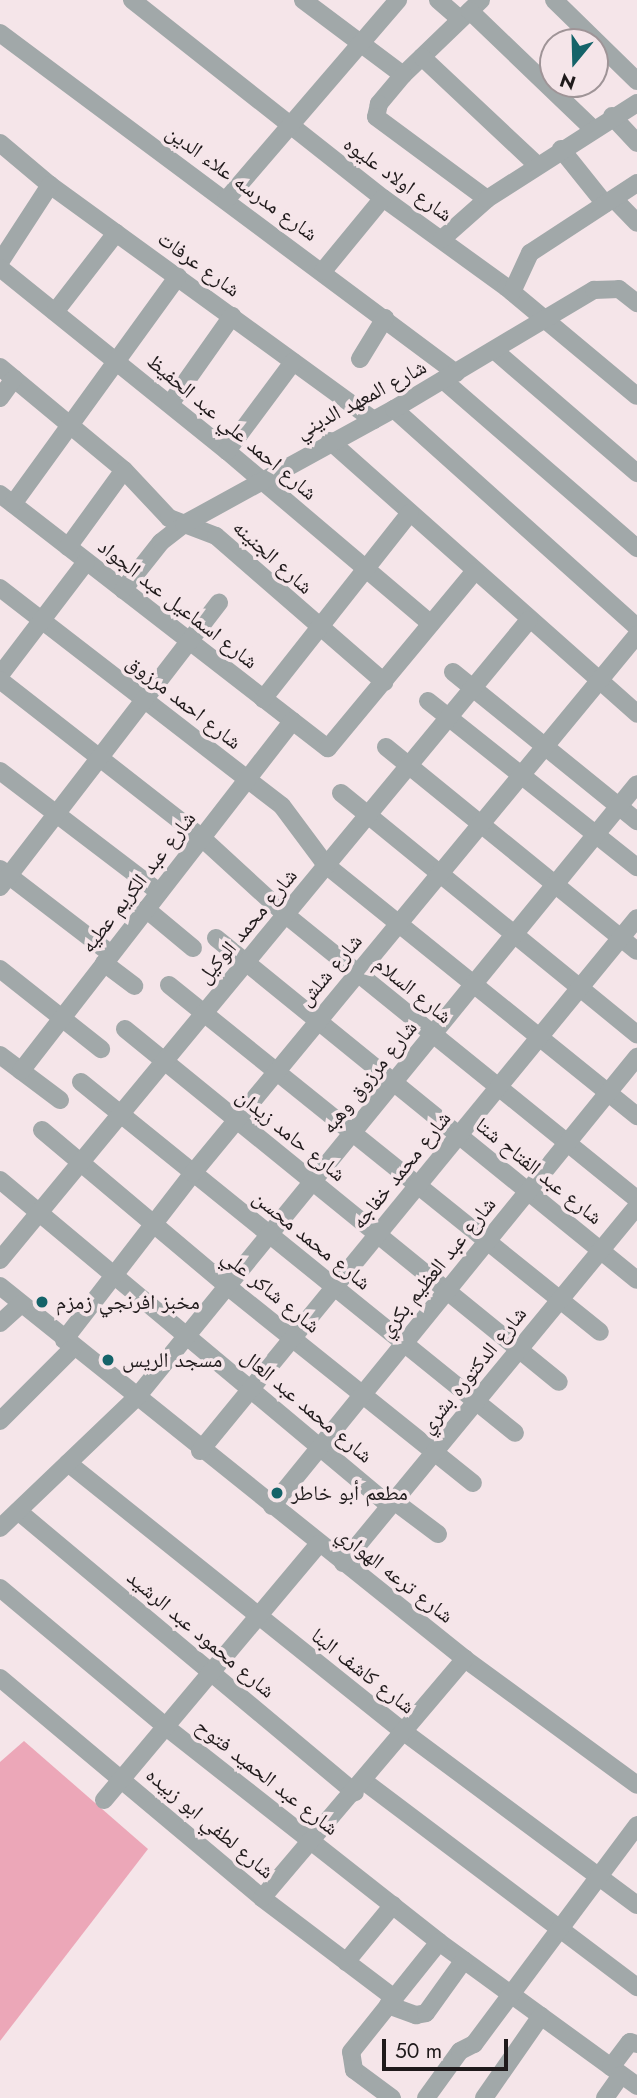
<!DOCTYPE html>
<meta charset="utf-8">
<style>
body{margin:0}
#map{position:relative;width:637px;height:2098px;overflow:hidden;background:#f5e5e9;font-family:Jost,"Noto Naskh Arabic",sans-serif}
div>[style]{position:absolute}
.green>*{inset:0;background:#eca7b8}
.minor>*{height:18px;margin:-9px;padding:0 9px;transform-origin:9px;border-radius:9px;background:#a1a8a9}
.dots>*{width:19px;height:19px;translate:-50% -50%;box-sizing:border-box;border:4px solid #f5e5e9;border-radius:50%}
span{translate:-50% -50%;white-space:nowrap;text-align:center;line-height:1.15;-webkit-text-stroke:7px #f5e5e9;paint-order:stroke}
.street-label{font-size:21px;color:#1f1a1b}
.poi-label{font-size:21px;color:#1f1a1b}
.left{translate:0 -50%;text-align:left}
.north{position:absolute;left:539px;top:28px;width:70px;height:70px;box-sizing:border-box;background:#f5e5e9;border:2px solid #9f9497;border-radius:50%;rotate:199deg;font-size:19px;font-weight:700;line-height:28px;text-align:center;color:#1f1a1b}
.north::after{content:'';display:block;margin:auto;width:24px;height:32px;background:#146369;clip-path:polygon(50% 0,100% 100%,50% 72%,0 100%)}
.scale{position:absolute;left:382px;top:2039px;width:126px;height:32px;box-sizing:border-box;border:4px solid #1f1a1b;border-top:0;padding-left:9px;font-size:21px;line-height:24px;white-space:nowrap;color:#1f1a1b;-webkit-text-stroke:5px #f5e5e9;paint-order:stroke}
</style>
<div id="map">
<div class="green">
<i style="clip-path:polygon(24px 1741px,148px 1849px,0 2041px,0 1762px)"></i>
</div>
<div class="minor">
<i style="left:132px;top:0;width:320px;rotate:38.3deg"></i>
<i style="left:383px;top:198px;width:152px;rotate:35.9deg"></i>
<i style="left:506px;top:287px;width:170px;rotate:39.8deg"></i>
<i style="left:303px;top:0;width:125px;rotate:36.9deg"></i>
<i style="left:438px;top:0;width:29px;rotate:41deg"></i>
<i style="left:481px;top:0;width:108px;rotate:136.1deg"></i>
<i style="left:403px;top:75px;width:38px;rotate:130deg"></i>
<i style="left:379px;top:104px;width:13px;rotate:103deg"></i>
<i style="left:376px;top:117px;width:138px;rotate:36.5deg"></i>
<i style="left:554px;top:0;width:116px;rotate:44.3deg"></i>
<i style="left:470px;top:11px;width:169px;rotate:43.8deg"></i>
<i style="left:0;top:33px;width:569px;rotate:36.71deg"></i>
<i style="left:422px;top:57px;width:158px;rotate:43.2deg"></i>
<i style="left:612px;top:116px;width:37px;rotate:47deg"></i>
<i style="left:0;top:143px;width:65px;rotate:40deg"></i>
<i style="left:50px;top:185px;width:400px;rotate:36deg"></i>
<i style="left:561px;top:149px;width:70px;rotate:51.3deg"></i>
<i style="left:614px;top:199px;width:33px;rotate:46deg"></i>
<i style="left:226px;top:200px;width:264px;rotate:-49.3deg"></i>
<i style="left:442px;top:239px;width:60px;rotate:-41.6deg"></i>
<i style="left:487px;top:199px;width:178px;rotate:-32.6deg"></i>
<i style="left:0;top:262px;width:92px;rotate:-57deg"></i>
<i style="left:0;top:268px;width:292px;rotate:38.9deg"></i>
<i style="left:227px;top:451px;width:267px;rotate:40.3deg"></i>
<i style="left:323px;top:271px;width:94px;rotate:-50.6deg"></i>
<i style="left:512px;top:292px;width:43px;rotate:-65.2deg"></i>
<i style="left:530px;top:253px;width:128px;rotate:-33.2deg"></i>
<i style="left:55px;top:312px;width:100px;rotate:-52.3deg"></i>
<i style="left:494px;top:350px;width:189px;rotate:40.7deg"></i>
<i style="left:360px;top:359px;width:48px;rotate:-58.6deg"></i>
<i style="left:0;top:367px;width:161px;rotate:39.7deg"></i>
<i style="left:124px;top:470px;width:66px;rotate:46.8deg"></i>
<i style="left:169px;top:518px;width:50px;rotate:21deg"></i>
<i style="left:216px;top:536px;width:223px;rotate:41deg"></i>
<i style="left:443px;top:380px;width:257px;rotate:40.9deg"></i>
<i style="left:0;top:398px;width:24px;rotate:-54deg"></i>
<i style="left:170px;top:404px;width:108px;rotate:-54.8deg"></i>
<i style="left:394px;top:409px;width:326px;rotate:41.9deg"></i>
<i style="left:330px;top:441px;width:411px;rotate:41.6deg"></i>
<i style="left:227px;top:451px;width:111px;rotate:-53.4deg"></i>
<i style="left:0;top:494px;width:415px;rotate:37.8deg"></i>
<i style="left:328px;top:748px;width:229px;rotate:-50.3deg"></i>
<i style="left:13px;top:504px;width:281px;rotate:-54.1deg"></i>
<i style="left:68px;top:547px;width:95px;rotate:-54deg"></i>
<i style="left:0;top:588px;width:356px;rotate:37.7deg"></i>
<i style="left:282px;top:806px;width:74px;rotate:53.3deg"></i>
<i style="left:326px;top:865px;width:400px;rotate:38.9deg"></i>
<i style="left:123px;top:590px;width:61px;rotate:-51.6deg"></i>
<i style="left:161px;top:542px;width:29px;rotate:-38deg"></i>
<i style="left:184px;top:524px;width:239px;rotate:-28.7deg"></i>
<i style="left:394px;top:409px;width:233px;rotate:-30.8deg"></i>
<i style="left:594px;top:290px;width:25px;rotate:-2deg"></i>
<i style="left:619px;top:289px;width:23px;rotate:38deg"></i>
<i style="left:453px;top:672px;width:237px;rotate:39deg"></i>
<i style="left:0;top:675px;width:142px;rotate:-52.7deg"></i>
<i style="left:0;top:680px;width:256px;rotate:38deg"></i>
<i style="left:202px;top:838px;width:114px;rotate:42.5deg"></i>
<i style="left:286px;top:915px;width:452px;rotate:39deg"></i>
<i style="left:263px;top:699px;width:237px;rotate:-51.7deg"></i>
<i style="left:428px;top:701px;width:267px;rotate:38.5deg"></i>
<i style="left:386px;top:747px;width:323px;rotate:39.1deg"></i>
<i style="left:0;top:771px;width:200px;rotate:37.3deg"></i>
<i style="left:341px;top:793px;width:382px;rotate:39.2deg"></i>
<i style="left:0;top:869px;width:140px;rotate:37.4deg"></i>
<i style="left:0;top:887px;width:359px;rotate:-52.4deg"></i>
<i style="left:146px;top:909px;width:61px;rotate:39.7deg"></i>
<i style="left:216px;top:938px;width:542px;rotate:39.09deg"></i>
<i style="left:104px;top:963px;width:38px;rotate:37deg"></i>
<i style="left:0;top:969px;width:129px;rotate:38.4deg"></i>
<i style="left:169px;top:985px;width:553px;rotate:38.84deg"></i>
<i style="left:125px;top:1029px;width:559px;rotate:39.12deg"></i>
<i style="left:0;top:1055px;width:75px;rotate:36.9deg"></i>
<i style="left:21px;top:1071px;width:443px;rotate:-52.2deg"></i>
<i style="left:81px;top:1082px;width:558px;rotate:38.96deg"></i>
<i style="left:42px;top:1130px;width:242px;rotate:40.1deg"></i>
<i style="left:227px;top:1286px;width:315px;rotate:38.7deg"></i>
<i style="left:0;top:1180px;width:508px;rotate:39.89deg"></i>
<i style="left:0;top:1260px;width:830px;rotate:-50.42deg"></i>
<i style="left:0;top:1286px;width:596px;rotate:38.73deg"></i>
<i style="left:465px;top:1659px;width:213px;rotate:36.2deg"></i>
<i style="left:0;top:1323px;width:28px;rotate:-42deg"></i>
<i style="left:64px;top:1340px;width:211px;rotate:-52.3deg"></i>
<i style="left:193px;top:1173px;width:698px;rotate:-50.47deg"></i>
<i style="left:0;top:1421px;width:103px;rotate:-45deg"></i>
<i style="left:200px;top:1451px;width:689px;rotate:-50.65deg"></i>
<i style="left:68px;top:1463px;width:430px;rotate:38.7deg"></i>
<i style="left:404px;top:1732px;width:290px;rotate:36.6deg"></i>
<i style="left:394px;top:1501px;width:55px;rotate:36.9deg"></i>
<i style="left:272px;top:1506px;width:579px;rotate:-50.89deg"></i>
<i style="left:18px;top:1511px;width:439px;rotate:39.9deg"></i>
<i style="left:0;top:1528px;width:188px;rotate:-43.7deg"></i>
<i style="left:136px;top:1398px;width:792px;rotate:-50.79deg"></i>
<i style="left:343px;top:1563px;width:462px;rotate:-50.5deg"></i>
<i style="left:0;top:1588px;width:217px;rotate:39.9deg"></i>
<i style="left:166px;top:1727px;width:347px;rotate:38.2deg"></i>
<i style="left:439px;top:1942px;width:245px;rotate:36deg"></i>
<i style="left:0;top:1678px;width:342px;rotate:40deg"></i>
<i style="left:262px;top:1898px;width:166px;rotate:37.1deg"></i>
<i style="left:365px;top:1782px;width:341px;rotate:37deg"></i>
<i style="left:104px;top:1800px;width:334px;rotate:-50deg"></i>
<i style="left:262px;top:1898px;width:314px;rotate:-49.7deg"></i>
<i style="left:346px;top:1962px;width:74px;rotate:-50.5deg"></i>
<i style="left:388px;top:2005px;width:30px;rotate:20deg"></i>
<i style="left:416px;top:2015px;width:10px;rotate:-11deg"></i>
<i style="left:426px;top:2013px;width:65px;rotate:-54.4deg"></i>
<i style="left:611px;top:2067px;width:31px;rotate:-53deg"></i>
<i style="left:630px;top:2042px;width:7px;rotate:16deg"></i>
<i style="left:392px;top:2098px;width:47px;rotate:-143.6deg"></i>
<i style="left:354px;top:2070px;width:18px;rotate:-99deg"></i>
<i style="left:351px;top:2052px;width:141px;rotate:-51.3deg"></i>
<i style="left:426px;top:2098px;width:58px;rotate:-54.1deg"></i>
<i style="left:460px;top:2051px;width:16px;rotate:-27deg"></i>
<i style="left:474px;top:2044px;width:273px;rotate:-53.3deg"></i>
<i style="left:484px;top:2098px;width:100px;rotate:-55.2deg"></i>
<i style="left:605px;top:2098px;width:28px;rotate:-55deg"></i>
</div>
<div class="dots">
<i style="left:42px;top:1302px;background:#146369"></i>
<i style="left:108px;top:1360px;background:#146369"></i>
<i style="left:277px;top:1493px;background:#146369"></i>
</div>
<div class="street-label">
<span style="left:398px;top:179px;rotate:36deg">شارع اولاد عليوه</span>
<span style="left:242px;top:183px;rotate:36deg">شارع مدرسه علاء الدين</span>
<span style="left:199px;top:264px;rotate:36deg">شارع عرفات</span>
<span style="left:361px;top:399px;rotate:-28deg">شارع المعهد الديني</span>
<span style="left:232px;top:427px;rotate:40deg">شارع احمد علي عبد الحفيظ</span>
<span style="left:273px;top:557px;rotate:42deg">شارع الجنينه</span>
<span style="left:178px;top:604px;rotate:38deg">شارع اسماعيل عبد الجواد</span>
<span style="left:184px;top:702px;rotate:38deg">شارع احمد مرزوق</span>
<span style="left:138px;top:882px;rotate:-52deg">شارع عبد الكريم عطيه</span>
<span style="left:247px;top:926px;rotate:-50deg">شارع محمد الوكيل</span>
<span style="left:330px;top:970px;rotate:-50deg">شارع شلش</span>
<span style="left:413px;top:990px;rotate:39deg">شارع السلام</span>
<span style="left:369px;top:1077px;rotate:-51deg">شارع مرزوق وهبه</span>
<span style="left:291px;top:1135px;rotate:39deg">شارع حامد زيدان</span>
<span style="left:401px;top:1170px;rotate:-51deg">شارع محمد خفاجه</span>
<span style="left:539px;top:1171px;rotate:39deg">شارع عبد الفتاح شتا</span>
<span style="left:312px;top:1240px;rotate:39deg">شارع محمد محسن</span>
<span style="left:437px;top:1267px;rotate:-51deg">شارع عبد العظيم بكري</span>
<span style="left:271px;top:1291px;rotate:39deg">شارع شاكر علي</span>
<span style="left:473px;top:1370px;rotate:-51deg">شارع الدكتوره بشري</span>
<span style="left:307px;top:1406px;rotate:40deg">شارع محمد عبد العال</span>
<span style="left:395px;top:1575px;rotate:38deg">شارع ترعه الهواري</span>
<span style="left:201px;top:1634px;rotate:40deg">شارع محمود عبد الرشيد</span>
<span style="left:363px;top:1671px;rotate:38deg">شارع كاشف البنا</span>
<span style="left:267px;top:1777px;rotate:38deg">شارع عبد الحميد فتوح</span>
<span style="left:210px;top:1823px;rotate:40deg">شارع لطفي ابو زبيده</span>
</div>
<div class="poi-label">
<span class="left" style="left:56px;top:1302px">مخبز افرنجي زمزم</span>
<span class="left" style="left:122px;top:1360px">مسجد الريس</span>
<span class="left" style="left:291px;top:1493px">مطعم أبو خاطر</span>
</div>
<div class="north">N</div>
<div class="scale">50 m</div>
</div>
